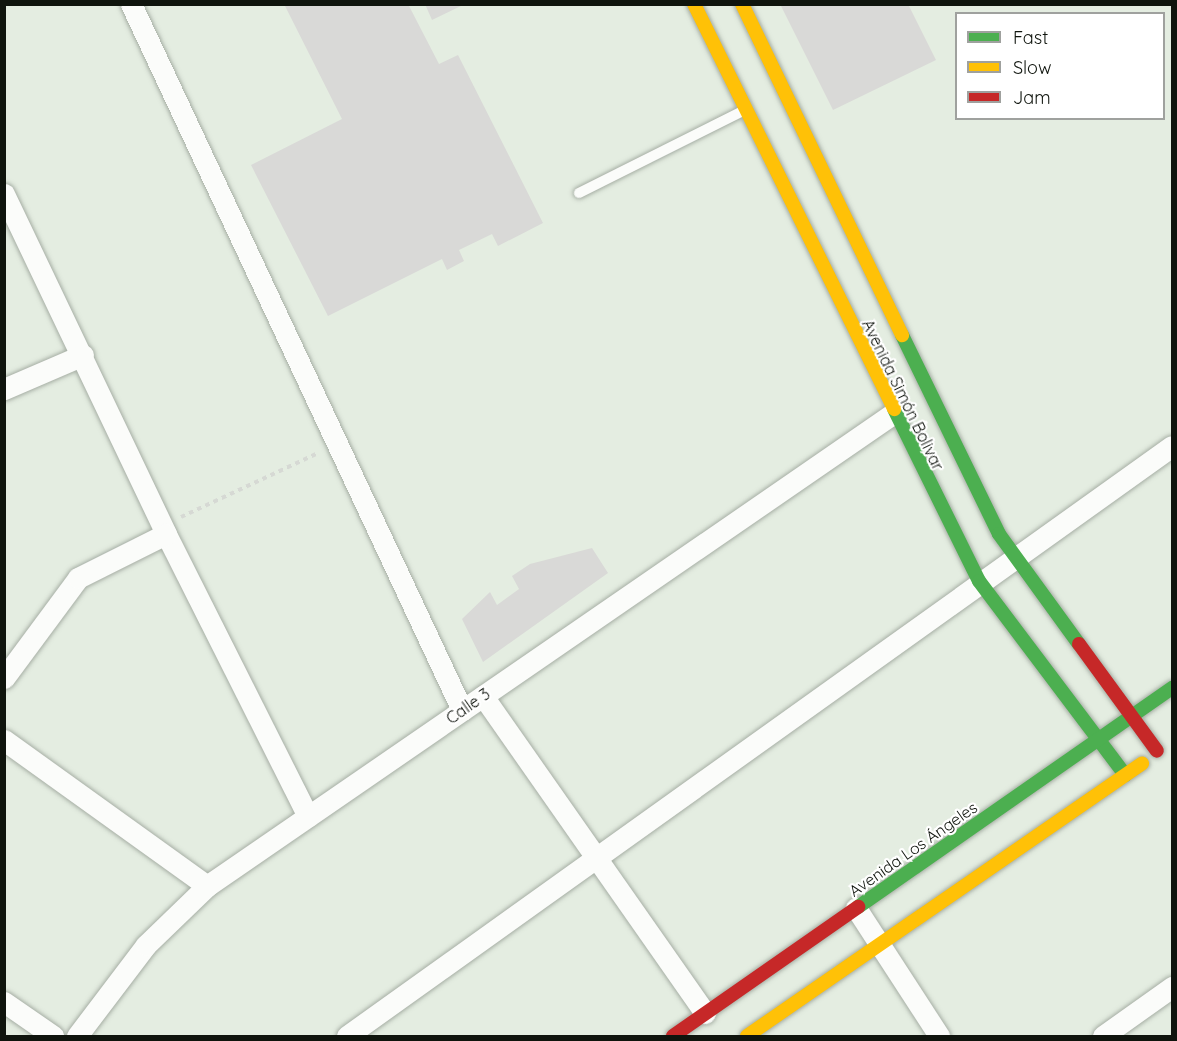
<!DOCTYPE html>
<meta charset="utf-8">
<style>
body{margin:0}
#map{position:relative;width:1177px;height:1041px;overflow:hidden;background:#e4ede1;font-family:Quicksand,sans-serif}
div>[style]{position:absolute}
.building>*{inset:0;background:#d9d9d7}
.path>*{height:4px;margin-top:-2px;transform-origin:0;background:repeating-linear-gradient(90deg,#d6d9d4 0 4.5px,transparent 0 9px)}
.roads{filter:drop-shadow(0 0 2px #a6aea4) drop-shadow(0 0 2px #a6aea4)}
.lane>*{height:10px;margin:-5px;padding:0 5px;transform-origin:5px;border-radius:5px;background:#fbfcfa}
.street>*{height:21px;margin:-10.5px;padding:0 10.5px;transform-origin:10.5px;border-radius:10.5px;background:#fbfcfa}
.fast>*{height:14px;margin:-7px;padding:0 7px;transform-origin:7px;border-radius:7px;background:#4caf50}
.slow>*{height:14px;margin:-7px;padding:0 7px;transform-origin:7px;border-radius:7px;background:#ffc107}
.jam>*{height:14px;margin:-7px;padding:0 7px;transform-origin:7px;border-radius:7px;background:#c62828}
span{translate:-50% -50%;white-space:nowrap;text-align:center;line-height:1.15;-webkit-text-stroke:4.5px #fff;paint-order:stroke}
.street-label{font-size:16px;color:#0f140d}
.frame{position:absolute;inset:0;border:6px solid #0f140d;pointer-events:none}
.legend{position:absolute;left:955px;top:12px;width:210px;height:108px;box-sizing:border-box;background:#fff;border:2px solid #9fa19e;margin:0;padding:8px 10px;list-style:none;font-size:18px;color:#0f140d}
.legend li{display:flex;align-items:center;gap:12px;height:30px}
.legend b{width:30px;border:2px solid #9fa19e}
</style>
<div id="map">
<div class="building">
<i style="clip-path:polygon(284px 4px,408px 4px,439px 64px,458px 55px,543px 223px,498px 246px,492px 234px,459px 250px,464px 261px,447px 270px,442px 259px,328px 316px,251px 165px,342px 119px)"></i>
<i style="clip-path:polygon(425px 4px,465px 4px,432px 20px)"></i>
<i style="clip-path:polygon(780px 4px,908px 4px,936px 60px,833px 110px)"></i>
<i style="clip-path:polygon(592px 548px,608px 573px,483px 662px,462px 619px,490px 592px,497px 605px,519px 589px,512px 576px,530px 564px)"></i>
</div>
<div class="path">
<i style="left:181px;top:517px;width:151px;rotate:-25deg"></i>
</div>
<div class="roads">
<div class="lane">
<i style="left:579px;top:193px;width:186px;rotate:-26.6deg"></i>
</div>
<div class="street">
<i style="left:131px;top:4px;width:780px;rotate:64.88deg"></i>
<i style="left:4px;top:194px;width:377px;rotate:64.5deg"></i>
<i style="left:166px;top:534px;width:316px;rotate:63.3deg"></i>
<i style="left:4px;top:389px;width:86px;rotate:-23.3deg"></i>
<i style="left:4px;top:678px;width:124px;rotate:-53.5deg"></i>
<i style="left:78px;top:578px;width:98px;rotate:-26.6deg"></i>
<i style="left:483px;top:696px;width:387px;rotate:55deg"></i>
<i style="left:4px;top:740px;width:250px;rotate:35.7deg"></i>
<i style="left:856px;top:908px;width:153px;rotate:57deg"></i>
<i style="left:4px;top:1002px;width:60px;rotate:34.8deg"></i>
<i style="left:77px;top:1036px;width:114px;rotate:-52.8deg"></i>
<i style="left:146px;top:945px;width:85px;rotate:-44deg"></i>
<i style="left:207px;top:886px;width:834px;rotate:-34.55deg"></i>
<i style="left:347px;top:1036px;width:1014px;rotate:-35.57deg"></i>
<i style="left:1103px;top:1036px;width:85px;rotate:-35.4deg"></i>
</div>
<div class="fast">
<i style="left:902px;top:335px;width:221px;rotate:64deg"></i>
<i style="left:999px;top:534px;width:136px;rotate:54deg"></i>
<i style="left:894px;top:409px;width:192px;rotate:63.7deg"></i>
<i style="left:979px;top:581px;width:243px;rotate:53deg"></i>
<i style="left:858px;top:907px;width:383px;rotate:-34.9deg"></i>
</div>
<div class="slow">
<i style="left:694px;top:4px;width:452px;rotate:63.7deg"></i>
<i style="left:742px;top:4px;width:368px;rotate:64.2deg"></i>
<i style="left:747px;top:1036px;width:480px;rotate:-34.6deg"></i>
</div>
<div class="jam">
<i style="left:1079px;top:644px;width:132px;rotate:53.9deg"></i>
<i style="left:673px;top:1036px;width:226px;rotate:-34.9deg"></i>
</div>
</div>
<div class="street-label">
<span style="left:903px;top:395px;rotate:64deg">Avenida Simón Bolivar</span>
<span style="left:468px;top:706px;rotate:-35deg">Calle 3</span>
<span style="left:913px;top:849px;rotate:-35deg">Avenida Los Ángeles</span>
</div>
<div class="frame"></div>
<ul class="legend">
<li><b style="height:8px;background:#4caf50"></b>Fast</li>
<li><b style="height:8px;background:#ffc107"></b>Slow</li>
<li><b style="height:8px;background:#c62828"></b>Jam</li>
</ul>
</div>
